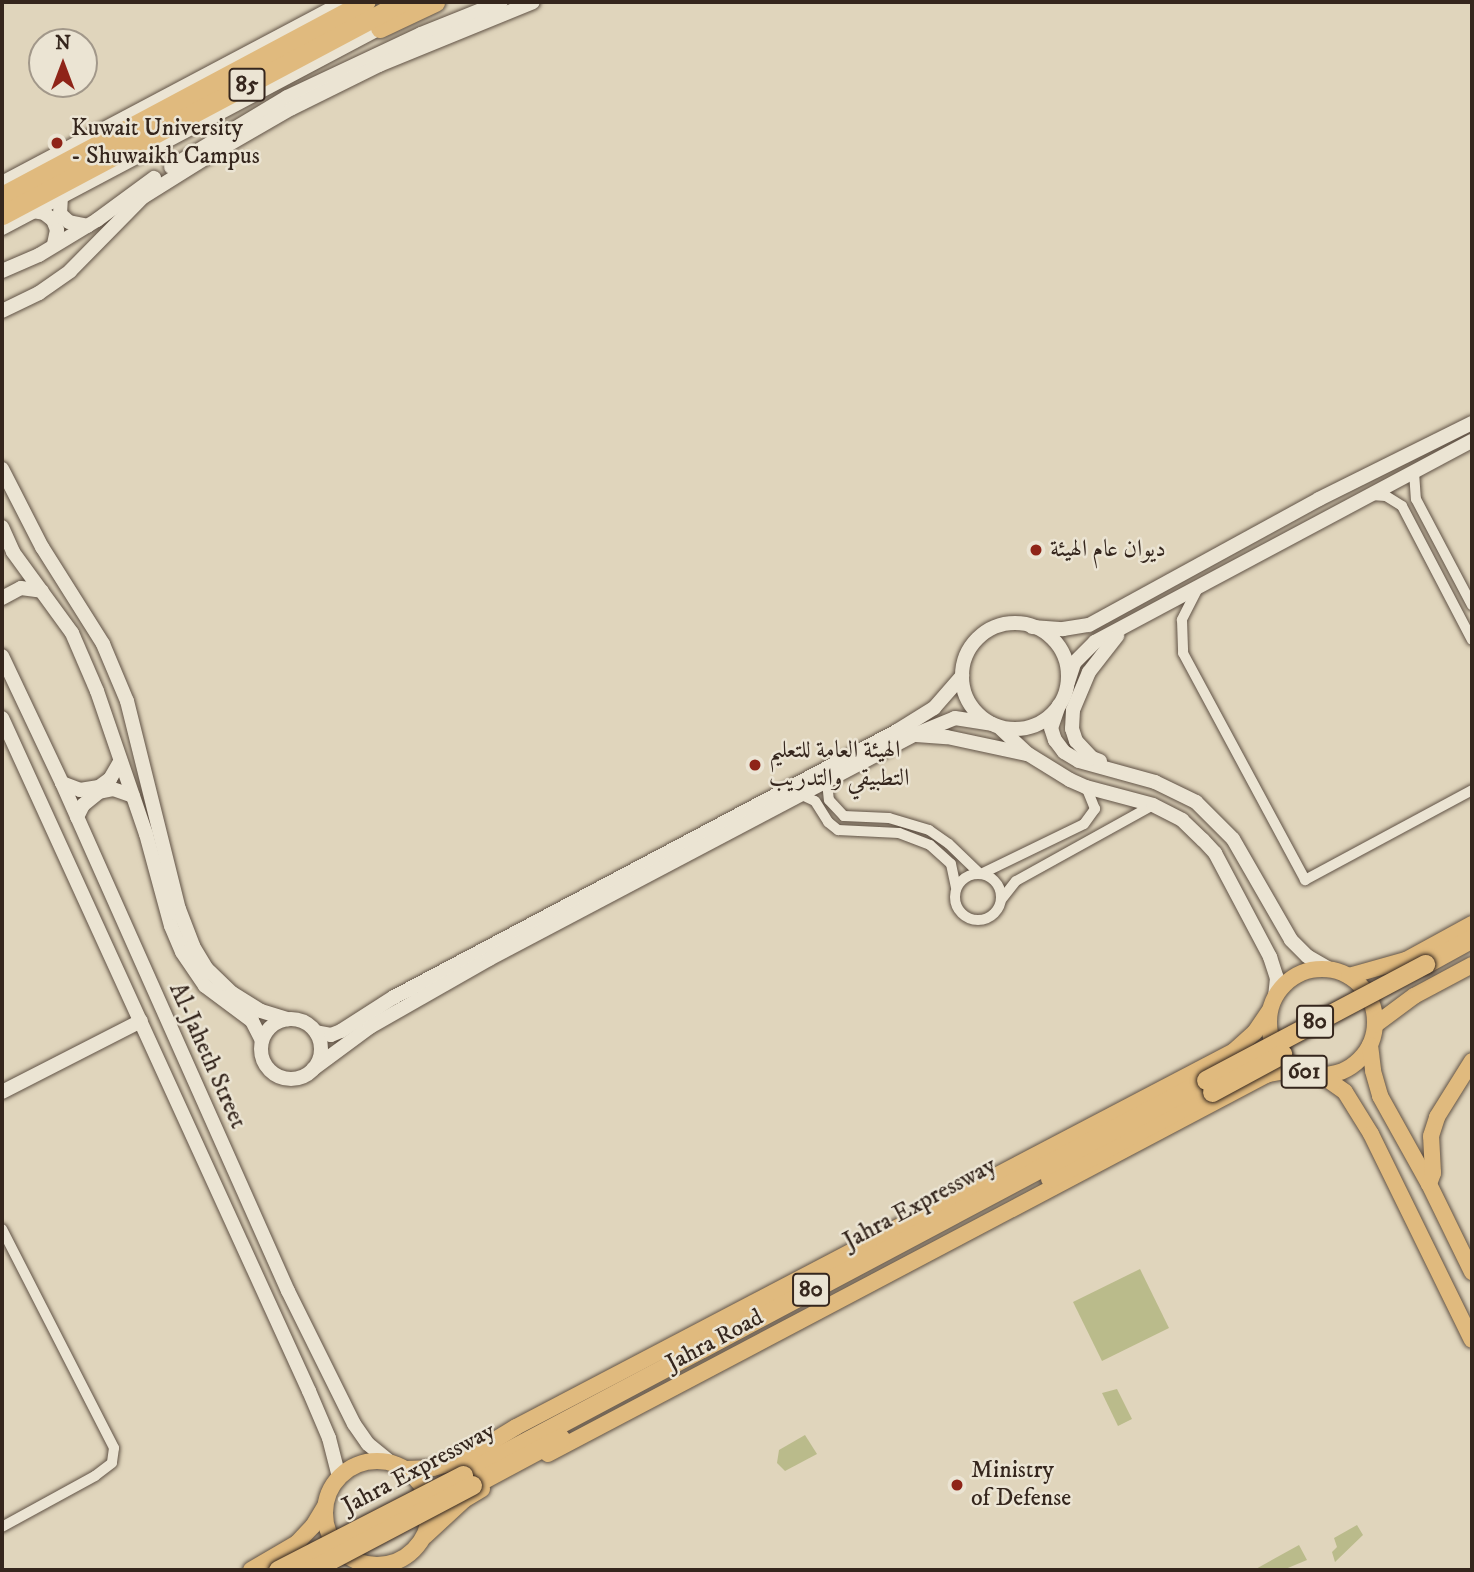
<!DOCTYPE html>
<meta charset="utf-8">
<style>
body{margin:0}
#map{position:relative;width:1474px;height:1572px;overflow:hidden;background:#e0d5bc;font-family:"IM FELL DW Pica",Amiri,serif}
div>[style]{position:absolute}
.green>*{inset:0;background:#babb8b}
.roads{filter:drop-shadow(0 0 2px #605245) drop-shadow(0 0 2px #605245)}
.street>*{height:10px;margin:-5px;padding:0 5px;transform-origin:5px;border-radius:5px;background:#ebe4d3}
.street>.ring{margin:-5px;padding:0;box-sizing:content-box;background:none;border:10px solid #ebe4d3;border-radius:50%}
.secondary>*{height:14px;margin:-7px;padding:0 7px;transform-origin:7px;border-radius:7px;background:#ebe4d3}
.secondary>.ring{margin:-7px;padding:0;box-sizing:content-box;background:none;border:14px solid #ebe4d3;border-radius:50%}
.primary>*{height:16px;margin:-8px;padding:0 8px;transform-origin:8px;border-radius:8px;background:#e0ba7e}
.primary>.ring{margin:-8px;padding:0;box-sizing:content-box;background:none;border:16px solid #e0ba7e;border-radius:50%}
.highway>*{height:19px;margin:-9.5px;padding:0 9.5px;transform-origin:9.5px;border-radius:9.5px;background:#e0ba7e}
.bridges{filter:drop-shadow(0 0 2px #35261d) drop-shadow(0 0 2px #35261d)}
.highway-bridge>*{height:19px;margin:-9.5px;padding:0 9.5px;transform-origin:9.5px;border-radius:9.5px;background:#e0ba7e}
.dots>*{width:19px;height:19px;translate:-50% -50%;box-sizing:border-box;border:4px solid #ebe4d3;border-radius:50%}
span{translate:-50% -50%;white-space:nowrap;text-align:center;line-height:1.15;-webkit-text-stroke:5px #ebe4d3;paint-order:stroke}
.shield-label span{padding:2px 5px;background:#ebe4d3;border:2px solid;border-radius:5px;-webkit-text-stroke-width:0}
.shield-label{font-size:23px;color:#35261d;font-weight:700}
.poi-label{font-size:24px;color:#35261d}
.left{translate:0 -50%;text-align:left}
.street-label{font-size:24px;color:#35261d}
.frame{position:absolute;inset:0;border:4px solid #35261d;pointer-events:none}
.north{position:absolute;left:28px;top:28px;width:70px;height:70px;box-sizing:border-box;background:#ebe4d3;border:2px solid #a2988a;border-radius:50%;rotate:0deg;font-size:19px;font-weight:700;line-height:28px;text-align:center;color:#35261d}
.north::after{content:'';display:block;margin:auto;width:24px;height:32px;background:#8f2418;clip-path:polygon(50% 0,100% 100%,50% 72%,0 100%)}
</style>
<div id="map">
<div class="green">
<i style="clip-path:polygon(1140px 1269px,1169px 1328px,1102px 1361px,1073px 1302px)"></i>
<i style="clip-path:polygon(1117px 1389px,1132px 1419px,1118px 1426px,1102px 1393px)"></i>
<i style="clip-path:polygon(805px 1435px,817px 1454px,785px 1471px,777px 1463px,779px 1450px)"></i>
<i style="clip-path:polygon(1357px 1525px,1363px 1535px,1335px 1562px,1332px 1552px,1337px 1547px,1334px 1538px)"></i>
<i style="clip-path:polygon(1299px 1545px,1307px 1560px,1283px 1570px,1254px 1570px)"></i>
</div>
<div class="roads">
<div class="street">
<i style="left:1414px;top:472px;width:27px;rotate:86deg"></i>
<i style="left:1416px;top:499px;width:120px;rotate:62.2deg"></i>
<i style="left:1371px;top:495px;width:15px;rotate:4deg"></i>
<i style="left:1386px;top:496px;width:19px;rotate:32deg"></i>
<i style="left:1402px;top:506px;width:151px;rotate:62.4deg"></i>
<i style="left:1198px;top:588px;width:36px;rotate:117deg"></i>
<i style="left:1182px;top:620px;width:33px;rotate:88deg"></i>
<i style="left:1183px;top:653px;width:258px;rotate:61.7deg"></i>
<i style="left:1305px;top:880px;width:190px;rotate:-28.3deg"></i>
<i style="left:827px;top:782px;width:18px;rotate:84deg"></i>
<i style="left:829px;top:800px;width:22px;rotate:47deg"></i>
<i style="left:844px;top:816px;width:45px;rotate:2.5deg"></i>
<i style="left:889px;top:818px;width:42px;rotate:16.7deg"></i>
<i style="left:929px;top:830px;width:24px;rotate:35deg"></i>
<i style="left:949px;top:844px;width:42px;rotate:44deg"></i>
<i style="left:802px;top:795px;width:14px;rotate:25deg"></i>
<i style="left:815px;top:801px;width:25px;rotate:58deg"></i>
<i style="left:828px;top:822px;width:13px;rotate:39deg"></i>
<i style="left:838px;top:830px;width:61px;rotate:2.8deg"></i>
<i style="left:899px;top:833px;width:33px;rotate:21deg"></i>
<i style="left:930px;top:845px;width:28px;rotate:42deg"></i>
<i style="left:951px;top:864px;width:24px;rotate:78deg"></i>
<i class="ring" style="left:955px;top:874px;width:36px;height:36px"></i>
<i style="left:981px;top:874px;width:114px;rotate:-25.9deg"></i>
<i style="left:1084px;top:824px;width:19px;rotate:-54deg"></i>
<i style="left:1095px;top:809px;width:24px;rotate:-112deg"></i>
<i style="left:1001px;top:900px;width:24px;rotate:-52deg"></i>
<i style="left:1016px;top:881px;width:157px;rotate:-29deg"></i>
<i style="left:2px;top:1229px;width:246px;rotate:62.9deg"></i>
<i style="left:114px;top:1448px;width:15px;rotate:98deg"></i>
<i style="left:112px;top:1463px;width:21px;rotate:143deg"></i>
<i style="left:95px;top:1476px;width:106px;rotate:151.3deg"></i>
</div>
<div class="secondary">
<i style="left:171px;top:167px;width:135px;rotate:-31.1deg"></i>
<i style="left:287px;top:97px;width:148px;rotate:-25.2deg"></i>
<i style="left:421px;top:34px;width:86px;rotate:-21.8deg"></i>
<i style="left:2px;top:183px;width:387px;rotate:-27.9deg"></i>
<i style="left:61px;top:196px;width:18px;rotate:93deg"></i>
<i style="left:60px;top:214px;width:12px;rotate:42deg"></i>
<i style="left:69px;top:222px;width:19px;rotate:12deg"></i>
<i style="left:33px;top:211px;width:11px;rotate:10deg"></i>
<i style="left:44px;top:213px;width:11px;rotate:38deg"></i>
<i style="left:53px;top:220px;width:11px;rotate:68deg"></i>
<i style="left:57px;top:230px;width:14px;rotate:102deg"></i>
<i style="left:2px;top:228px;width:436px;rotate:-27.9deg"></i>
<i style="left:2px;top:271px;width:40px;rotate:-23.4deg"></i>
<i style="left:39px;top:255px;width:68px;rotate:-31.1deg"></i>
<i style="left:97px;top:220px;width:71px;rotate:-36.4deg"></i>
<i style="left:2px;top:311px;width:41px;rotate:-25.9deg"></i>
<i style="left:39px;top:293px;width:38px;rotate:-35deg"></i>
<i style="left:70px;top:271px;width:104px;rotate:-45.4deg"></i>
<i style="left:143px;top:197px;width:75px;rotate:-32deg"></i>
<i style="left:207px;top:157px;width:98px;rotate:-30deg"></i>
<i style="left:292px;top:108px;width:97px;rotate:-26.3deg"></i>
<i style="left:379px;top:65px;width:166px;rotate:-22.2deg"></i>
<i style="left:2px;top:469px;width:88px;rotate:62.9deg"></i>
<i style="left:42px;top:547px;width:115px;rotate:57.8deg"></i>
<i style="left:103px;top:644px;width:62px;rotate:67.2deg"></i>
<i style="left:127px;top:701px;width:214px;rotate:76deg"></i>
<i style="left:179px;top:909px;width:40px;rotate:69deg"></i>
<i style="left:193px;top:946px;width:26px;rotate:59deg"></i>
<i style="left:206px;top:968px;width:36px;rotate:44deg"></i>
<i style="left:232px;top:993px;width:34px;rotate:32deg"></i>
<i style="left:261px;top:1011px;width:28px;rotate:17deg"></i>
<i style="left:2px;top:527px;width:27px;rotate:66deg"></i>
<i style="left:13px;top:552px;width:100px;rotate:53.9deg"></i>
<i style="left:72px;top:633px;width:63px;rotate:66.7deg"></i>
<i style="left:97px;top:691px;width:151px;rotate:71.1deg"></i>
<i style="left:146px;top:834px;width:95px;rotate:74.8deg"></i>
<i style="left:171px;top:926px;width:28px;rotate:67deg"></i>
<i style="left:182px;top:952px;width:41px;rotate:55.9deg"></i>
<i style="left:205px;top:986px;width:59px;rotate:36.7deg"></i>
<i style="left:252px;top:1021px;width:22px;rotate:63deg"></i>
<i style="left:2px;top:598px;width:21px;rotate:-28deg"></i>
<i style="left:21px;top:588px;width:21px;rotate:8deg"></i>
<i class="ring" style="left:962px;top:623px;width:92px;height:92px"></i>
<i style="left:1032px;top:627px;width:31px;rotate:4deg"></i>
<i style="left:1063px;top:629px;width:26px;rotate:-9deg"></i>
<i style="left:1089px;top:625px;width:262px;rotate:-28.7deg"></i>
<i style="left:1319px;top:499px;width:171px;rotate:-26.4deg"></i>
<i style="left:2px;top:656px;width:140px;rotate:64.7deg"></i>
<i style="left:62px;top:783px;width:556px;rotate:66.02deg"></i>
<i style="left:288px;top:1291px;width:148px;rotate:63.6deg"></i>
<i style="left:354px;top:1424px;width:24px;rotate:55deg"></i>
<i style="left:368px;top:1444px;width:28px;rotate:39deg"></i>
<i style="left:1068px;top:682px;width:20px;rotate:-72deg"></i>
<i style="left:1074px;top:663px;width:30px;rotate:-45deg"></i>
<i style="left:1095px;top:642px;width:427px;rotate:-28.1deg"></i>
<i style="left:1059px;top:705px;width:24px;rotate:109deg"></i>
<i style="left:1051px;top:728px;width:13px;rotate:72deg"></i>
<i style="left:1055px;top:740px;width:15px;rotate:53deg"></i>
<i style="left:1064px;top:752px;width:17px;rotate:31deg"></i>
<i style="left:1079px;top:761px;width:79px;rotate:15.4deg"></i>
<i style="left:1155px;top:782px;width:46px;rotate:26deg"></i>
<i style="left:1196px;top:802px;width:52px;rotate:45deg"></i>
<i style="left:1233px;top:839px;width:116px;rotate:60.1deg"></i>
<i style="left:1291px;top:940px;width:23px;rotate:45deg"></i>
<i style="left:1307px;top:956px;width:28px;rotate:30deg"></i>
<i style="left:2px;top:718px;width:740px;rotate:65.48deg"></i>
<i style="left:309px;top:1391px;width:51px;rotate:66.9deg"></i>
<i style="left:329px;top:1438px;width:40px;rotate:75.6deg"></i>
<i style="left:999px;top:727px;width:40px;rotate:43deg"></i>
<i style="left:1028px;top:754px;width:49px;rotate:31.8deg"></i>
<i style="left:1070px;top:780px;width:17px;rotate:24deg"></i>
<i style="left:1086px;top:787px;width:69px;rotate:15deg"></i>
<i style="left:1153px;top:805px;width:33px;rotate:27deg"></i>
<i style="left:1182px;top:820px;width:29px;rotate:44deg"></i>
<i style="left:1203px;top:840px;width:18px;rotate:47deg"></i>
<i style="left:1215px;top:853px;width:118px;rotate:62.1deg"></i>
<i style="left:1270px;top:957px;width:22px;rotate:72deg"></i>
<i style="left:1277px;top:978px;width:18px;rotate:96deg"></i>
<i style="left:916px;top:735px;width:31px;rotate:4deg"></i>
<i style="left:947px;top:737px;width:82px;rotate:12deg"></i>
<i style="left:1100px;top:761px;width:9px;rotate:-159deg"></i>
<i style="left:1092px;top:758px;width:23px;rotate:-133deg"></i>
<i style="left:1076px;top:741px;width:13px;rotate:-108deg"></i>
<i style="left:1072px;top:729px;width:19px;rotate:-87deg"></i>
<i style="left:1073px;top:710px;width:41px;rotate:-67.2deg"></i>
<i style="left:1089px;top:672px;width:46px;rotate:-52.1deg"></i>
<i style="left:62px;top:783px;width:19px;rotate:21deg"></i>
<i style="left:80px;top:790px;width:19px;rotate:-9deg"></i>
<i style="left:99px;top:787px;width:14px;rotate:-36deg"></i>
<i style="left:110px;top:779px;width:20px;rotate:-60deg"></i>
<i style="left:77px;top:817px;width:13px;rotate:-63deg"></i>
<i style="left:83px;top:805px;width:21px;rotate:-39deg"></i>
<i style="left:99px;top:792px;width:14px;rotate:-12deg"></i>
<i style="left:113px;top:789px;width:21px;rotate:19deg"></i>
<i class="ring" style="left:261px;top:1019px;width:46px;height:46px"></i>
<i style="left:316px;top:1032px;width:15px;rotate:11deg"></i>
<i style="left:331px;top:1035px;width:11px;rotate:-22deg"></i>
<i style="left:341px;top:1031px;width:63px;rotate:-32.7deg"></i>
<i style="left:394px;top:997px;width:569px;rotate:-27.87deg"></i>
<i style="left:897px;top:731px;width:44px;rotate:-31.9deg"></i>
<i style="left:934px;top:708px;width:43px;rotate:-48.8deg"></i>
<i style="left:313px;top:1069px;width:71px;rotate:-36.4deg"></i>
<i style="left:370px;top:1027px;width:137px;rotate:-29.7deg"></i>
<i style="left:489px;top:959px;width:480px;rotate:-27.8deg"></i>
<i style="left:914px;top:735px;width:44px;rotate:-22.5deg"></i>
<i style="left:955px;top:718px;width:37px;rotate:9deg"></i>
<i style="left:2px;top:1092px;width:156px;rotate:-27.1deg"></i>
</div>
<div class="primary">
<i class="ring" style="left:1269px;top:969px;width:90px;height:90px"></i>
<i style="left:1349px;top:976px;width:59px;rotate:-15.7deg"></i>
<i style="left:1406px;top:960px;width:75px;rotate:-28.6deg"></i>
<i style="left:1375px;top:1025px;width:49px;rotate:-36.6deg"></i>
<i style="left:1414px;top:996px;width:66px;rotate:-28.1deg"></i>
<i style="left:1370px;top:1045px;width:26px;rotate:83deg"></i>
<i style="left:1373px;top:1071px;width:26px;rotate:74deg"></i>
<i style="left:1380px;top:1096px;width:101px;rotate:60.9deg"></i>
<i style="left:1429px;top:1184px;width:98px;rotate:64deg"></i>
<i style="left:1321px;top:1075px;width:29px;rotate:35deg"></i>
<i style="left:1345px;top:1092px;width:49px;rotate:58.2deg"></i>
<i style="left:1371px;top:1134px;width:229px;rotate:63.9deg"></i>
<i style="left:1429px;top:1184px;width:12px;rotate:-70deg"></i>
<i style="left:1433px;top:1173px;width:37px;rotate:-93deg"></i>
<i style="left:1431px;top:1136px;width:20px;rotate:-72deg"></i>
<i style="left:1437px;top:1117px;width:66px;rotate:-58deg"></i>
<i style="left:548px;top:1454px;width:814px;rotate:-27.82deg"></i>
<i style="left:1268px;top:1074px;width:29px;rotate:-10deg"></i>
<i class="ring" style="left:325px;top:1461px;width:88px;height:88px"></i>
<i style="left:406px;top:1469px;width:27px;rotate:-2deg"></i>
<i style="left:433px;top:1468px;width:30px;rotate:-15deg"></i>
<i style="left:462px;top:1460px;width:63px;rotate:-31.4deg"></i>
<i style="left:516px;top:1427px;width:810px;rotate:-27.64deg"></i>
<i style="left:1234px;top:1051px;width:28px;rotate:-42deg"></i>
<i style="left:1255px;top:1032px;width:27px;rotate:-56deg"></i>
<i style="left:425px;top:1536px;width:53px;rotate:-42.7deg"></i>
<i style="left:464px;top:1500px;width:21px;rotate:-31deg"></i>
<i style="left:251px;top:1570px;width:53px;rotate:-30.4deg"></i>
<i style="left:297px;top:1543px;width:23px;rotate:-47deg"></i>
<i style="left:313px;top:1526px;width:23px;rotate:-59deg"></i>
</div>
<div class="highway">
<i style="left:380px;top:28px;width:61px;rotate:-25.3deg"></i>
<i style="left:2px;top:196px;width:412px;rotate:-28.1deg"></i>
<i style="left:2px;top:215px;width:454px;rotate:-28deg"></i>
<i style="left:1425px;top:964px;width:54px;rotate:-29deg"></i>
<i style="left:1050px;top:1178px;width:183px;rotate:-28deg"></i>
<i style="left:463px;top:1475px;width:841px;rotate:-28deg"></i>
<i style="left:472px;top:1485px;width:100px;rotate:-28.1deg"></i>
</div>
</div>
<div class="bridges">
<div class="highway-bridge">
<i style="left:1206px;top:1080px;width:248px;rotate:-27.9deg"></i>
<i style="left:1212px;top:1092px;width:80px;rotate:-28.5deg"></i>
<i style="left:278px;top:1570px;width:208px;rotate:-27.2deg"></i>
<i style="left:311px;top:1570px;width:182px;rotate:-27.8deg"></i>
</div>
</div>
<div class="dots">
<i style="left:57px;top:143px;background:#8f2418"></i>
<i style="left:1036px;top:550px;background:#8f2418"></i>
<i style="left:755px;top:765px;background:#8f2418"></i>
<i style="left:957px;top:1485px;background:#8f2418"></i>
</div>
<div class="shield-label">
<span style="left:247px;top:85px">85</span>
<span style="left:1315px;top:1022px">80</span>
<span style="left:1304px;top:1072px">601</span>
<span style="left:811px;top:1290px">80</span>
</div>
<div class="poi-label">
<span class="left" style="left:71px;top:143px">Kuwait University<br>- Shuwaikh Campus</span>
<span class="left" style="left:1050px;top:550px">ديوان عام الهيئة</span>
<span class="left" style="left:769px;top:765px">الهيئة العامة للتعليم<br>التطبيقي والتدريب</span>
<span class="left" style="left:971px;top:1485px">Ministry<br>of Defense</span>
</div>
<div class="street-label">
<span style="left:207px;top:1056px;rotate:66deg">Al-Jaheth Street</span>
<span style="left:920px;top:1204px;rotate:-28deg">Jahra Expressway</span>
<span style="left:715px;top:1341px;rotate:-28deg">Jahra Road</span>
<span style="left:419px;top:1469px;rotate:-28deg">Jahra Expressway</span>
</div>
<div class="frame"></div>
<div class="north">N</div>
</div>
